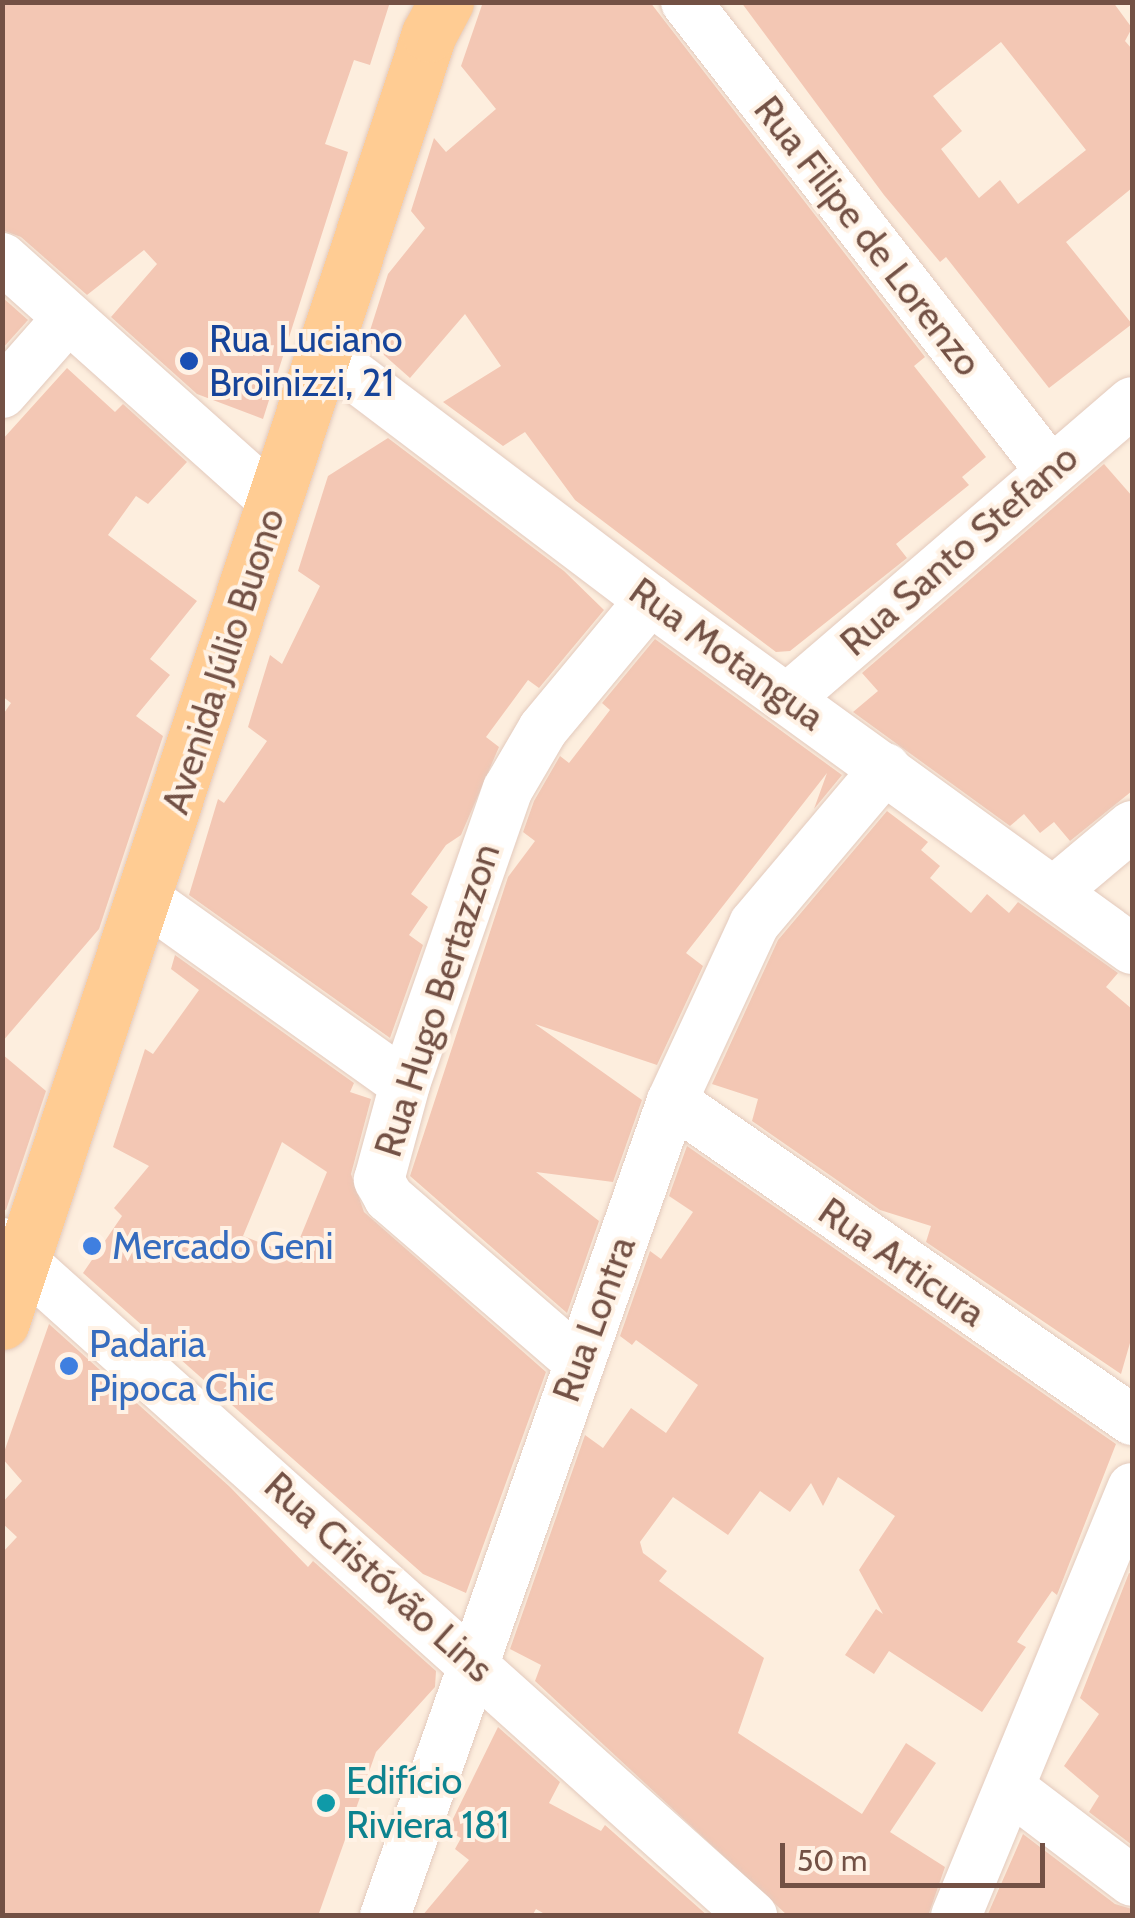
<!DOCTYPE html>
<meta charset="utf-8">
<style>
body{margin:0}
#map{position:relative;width:1135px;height:1918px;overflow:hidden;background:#fdeede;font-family:Cabin,sans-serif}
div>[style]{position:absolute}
.building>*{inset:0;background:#f3c7b4}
.roads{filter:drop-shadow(0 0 2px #e3cabd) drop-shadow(0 0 2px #e3cabd)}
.minor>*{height:50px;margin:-25px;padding:0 25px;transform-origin:25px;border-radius:25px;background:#fff}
.major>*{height:55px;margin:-27.5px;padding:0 27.5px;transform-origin:27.5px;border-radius:27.5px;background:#ffcc93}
.dots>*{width:28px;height:28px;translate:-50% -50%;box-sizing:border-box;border:5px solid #fff2e5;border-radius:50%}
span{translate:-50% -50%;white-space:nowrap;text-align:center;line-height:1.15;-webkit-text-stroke:8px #fff2e5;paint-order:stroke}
.street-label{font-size:38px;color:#735145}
.transit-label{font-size:38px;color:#164399}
.left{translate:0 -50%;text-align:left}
.shop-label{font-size:38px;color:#366cbe}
.culture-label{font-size:38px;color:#0d838f}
.frame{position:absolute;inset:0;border:5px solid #735145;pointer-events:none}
.scale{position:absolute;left:780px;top:1843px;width:265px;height:45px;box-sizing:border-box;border:5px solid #735145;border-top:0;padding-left:12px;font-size:30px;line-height:35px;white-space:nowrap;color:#735145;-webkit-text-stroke:8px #fff2e5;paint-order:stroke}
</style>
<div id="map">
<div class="building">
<i style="clip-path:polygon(2px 2px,390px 2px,370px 65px,354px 60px,325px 144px,348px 152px,263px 419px,197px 394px,111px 317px,157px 264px,144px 250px,87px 295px,21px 237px,2px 230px)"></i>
<i style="clip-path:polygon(483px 2px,650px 2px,925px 357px,914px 366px,986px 457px,962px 477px,969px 485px,896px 544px,907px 558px,790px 651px,776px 652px,575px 500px,525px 432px,503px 446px,443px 402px,501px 366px,465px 314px,410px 378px,367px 340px,388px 274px,425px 228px,411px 211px,434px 138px,446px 152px,496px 109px,461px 66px)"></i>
<i style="clip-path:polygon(evenodd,741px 2px,1113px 2px,1132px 28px,1125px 41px,1132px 49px,1132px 188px,1066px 242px,1132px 324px,1049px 388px,946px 257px,940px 262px,884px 195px,741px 2px,1001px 42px,1086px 150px,1018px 204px,1000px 180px,979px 198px,941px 149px,962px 131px,933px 96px,1001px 42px)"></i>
<i style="clip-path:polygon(2px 297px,28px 320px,2px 349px)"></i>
<i style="clip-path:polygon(67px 368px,115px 412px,123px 404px,187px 462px,148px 504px,136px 496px,108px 535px,197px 601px,150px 659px,170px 675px,136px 716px,163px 736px,99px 929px,2px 1042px,2px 716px,11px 703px,2px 696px,2px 440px)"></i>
<i style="clip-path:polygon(388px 438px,564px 571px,604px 610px,539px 688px,528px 680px,486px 737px,499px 747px,461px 835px,446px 845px,411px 894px,428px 907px,409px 935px,423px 945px,390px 1038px,189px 895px,218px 799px,224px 803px,267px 741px,248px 727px,270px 655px,282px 664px,320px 586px,298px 571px,328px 476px)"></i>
<i style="clip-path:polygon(1104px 464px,1132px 496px,1132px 791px,1070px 841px,1054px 822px,1040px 833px,1024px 814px,1010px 826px,853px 712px,878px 691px,862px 673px)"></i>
<i style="clip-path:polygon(655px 639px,842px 775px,814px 809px,827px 773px,686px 953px,703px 966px,657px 1065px,535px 1024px,642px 1100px,613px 1182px,536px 1172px,599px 1221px,567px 1313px,410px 1176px,508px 877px,535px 841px,523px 832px,534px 801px,560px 756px,569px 763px,610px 710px,602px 703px)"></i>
<i style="clip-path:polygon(887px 811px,928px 842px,921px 850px,940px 866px,930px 878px,971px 913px,987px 894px,1009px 913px,1018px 902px,1118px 973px,1106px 987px,1132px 1009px,1132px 1336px,1121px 1374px,926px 1242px,931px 1226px,880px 1210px,752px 1121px,758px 1099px,712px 1084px,778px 940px)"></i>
<i style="clip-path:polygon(evenodd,175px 955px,354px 1083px,350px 1092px,371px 1099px,351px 1174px,364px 1212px,546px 1372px,466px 1593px,423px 1574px,83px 1273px,122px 1216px,114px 1208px,149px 1166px,113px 1147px,145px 1049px,153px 1054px,199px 990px,171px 969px,175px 955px,282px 1142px,327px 1172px,293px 1255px,243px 1236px,282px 1142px)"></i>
<i style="clip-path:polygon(2px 1054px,46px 1091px,6px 1210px,2px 1209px)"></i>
<i style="clip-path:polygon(687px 1146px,1116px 1444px,1057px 1595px,1052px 1591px,1017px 1642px,1026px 1647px,982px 1712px,889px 1651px,874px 1674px,845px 1655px,876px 1609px,883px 1614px,859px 1570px,895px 1516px,838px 1477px,823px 1506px,811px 1483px,790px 1512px,760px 1491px,728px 1535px,673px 1497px,640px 1542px,643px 1553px,667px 1571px,659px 1581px,764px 1658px,738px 1733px,862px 1814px,906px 1743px,936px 1763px,890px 1832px,945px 1867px,928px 1916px,788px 1916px,535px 1681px,541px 1665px,510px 1649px,585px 1435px,603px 1448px,631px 1408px,666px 1433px,698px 1385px,636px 1340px,632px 1345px,620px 1336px,650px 1251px,661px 1259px,693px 1212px,669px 1196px)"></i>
<i style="clip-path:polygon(49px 1324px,230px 1487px,308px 1567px,313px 1561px,436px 1671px,435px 1687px,376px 1752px,318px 1916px,2px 1916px,2px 1553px,17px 1537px,2px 1523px,2px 1503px,22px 1481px,2px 1458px)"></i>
<i style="clip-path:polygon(1129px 1573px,1132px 1574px,1132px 1845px,1089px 1812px,1099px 1796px,1064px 1766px,1099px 1714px,1080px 1698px)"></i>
<i style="clip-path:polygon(498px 1727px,560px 1782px,549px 1803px,601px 1831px,605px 1825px,708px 1916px,548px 1916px,536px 1909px,532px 1916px,422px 1916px,469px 1860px,455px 1849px,461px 1838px,447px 1831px)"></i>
<i style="clip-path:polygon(1023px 1834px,1115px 1904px,1132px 1909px,1132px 1916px,987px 1916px)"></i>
</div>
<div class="roads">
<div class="minor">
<i style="left:686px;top:2px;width:593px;rotate:52.13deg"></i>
<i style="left:2px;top:258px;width:368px;rotate:41.8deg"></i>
<i style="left:325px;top:354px;width:408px;rotate:37.1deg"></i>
<i style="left:650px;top:600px;width:595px;rotate:35.91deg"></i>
<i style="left:2px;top:393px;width:98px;rotate:-48.7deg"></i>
<i style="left:787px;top:699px;width:455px;rotate:-40.7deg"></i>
<i style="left:1057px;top:889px;width:98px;rotate:-40deg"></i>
<i style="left:144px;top:898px;width:320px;rotate:35.5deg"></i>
<i style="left:672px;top:1101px;width:560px;rotate:34.74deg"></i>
<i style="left:2px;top:1243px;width:1008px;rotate:41.9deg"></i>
<i style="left:578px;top:1361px;width:250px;rotate:-139.2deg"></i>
<i style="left:389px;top:1198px;width:21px;rotate:-119deg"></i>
<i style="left:379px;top:1180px;width:99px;rotate:-74.8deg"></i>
<i style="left:405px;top:1084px;width:312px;rotate:-70.8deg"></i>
<i style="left:508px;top:789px;width:69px;rotate:-59.7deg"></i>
<i style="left:543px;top:729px;width:168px;rotate:-50.3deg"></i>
<i style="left:1011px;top:1789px;width:152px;rotate:37.2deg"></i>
<i style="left:385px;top:1916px;width:864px;rotate:-70.6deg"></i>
<i style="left:672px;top:1101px;width:195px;rotate:-65.1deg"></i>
<i style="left:754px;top:924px;width:204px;rotate:-49.8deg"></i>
<i style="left:956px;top:1916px;width:463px;rotate:-67.6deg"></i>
</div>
<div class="major">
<i style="left:2px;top:1322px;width:1357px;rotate:-71.66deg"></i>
<i style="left:429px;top:34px;width:36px;rotate:-62deg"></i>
</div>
</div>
<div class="dots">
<i style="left:189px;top:361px;background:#1a4fb4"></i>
<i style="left:92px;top:1246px;background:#3f7fe0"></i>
<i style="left:69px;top:1366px;background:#3f7fe0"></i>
<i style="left:326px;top:1803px;background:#0f9aa8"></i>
</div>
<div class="street-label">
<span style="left:868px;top:236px;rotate:52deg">Rua Filipe de Lorenzo</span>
<span style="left:959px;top:550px;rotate:-41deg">Rua Santo Stefano</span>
<span style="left:727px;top:654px;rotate:36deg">Rua Motangua</span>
<span style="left:223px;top:661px;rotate:-72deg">Avenida Júlio Buono</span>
<span style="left:437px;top:1000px;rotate:-72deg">Rua Hugo Bertazzon</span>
<span style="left:902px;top:1262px;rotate:35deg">Rua Articura</span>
<span style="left:594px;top:1319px;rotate:-70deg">Rua Lontra</span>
<span style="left:379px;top:1577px;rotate:42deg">Rua Cristóvão Lins</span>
</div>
<div class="transit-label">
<span class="left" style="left:209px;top:361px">Rua Luciano<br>Broinizzi, 21</span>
</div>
<div class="shop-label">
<span class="left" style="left:112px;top:1246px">Mercado Geni</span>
<span class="left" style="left:89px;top:1366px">Padaria<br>Pipoca Chic</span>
</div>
<div class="culture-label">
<span class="left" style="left:346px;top:1803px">Edifício<br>Riviera 181</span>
</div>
<div class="frame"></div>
<div class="scale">50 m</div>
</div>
